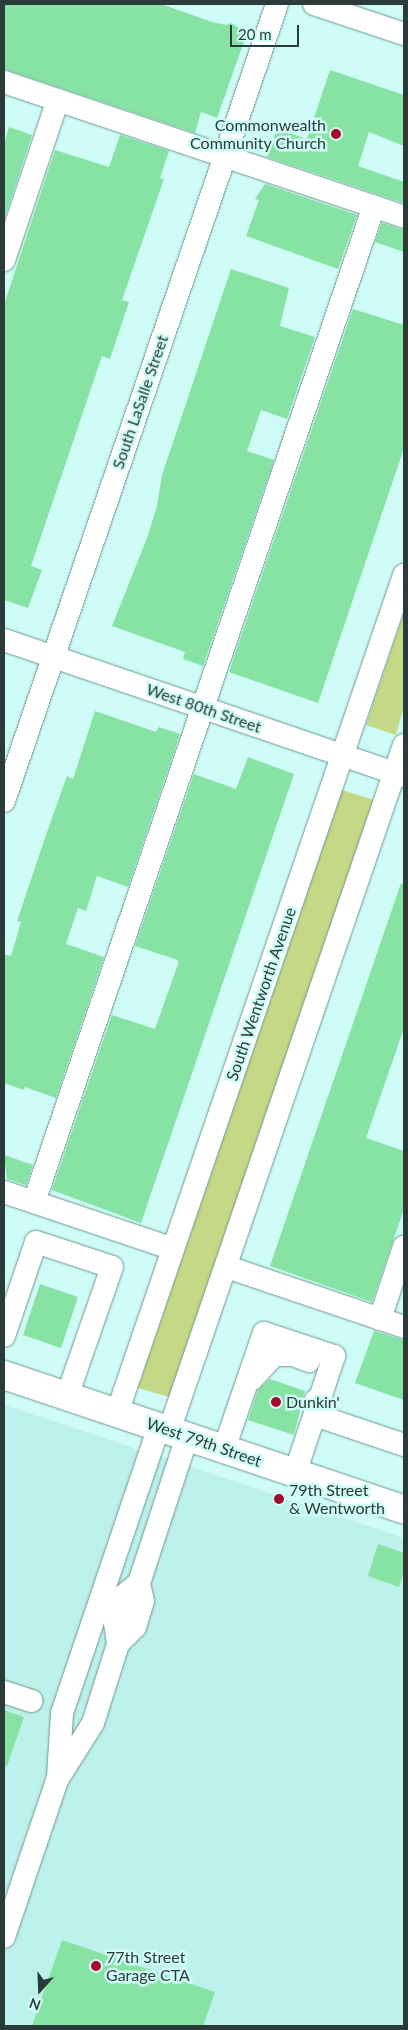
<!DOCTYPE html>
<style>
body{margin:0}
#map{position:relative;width:408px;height:2030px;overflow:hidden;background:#cffcf6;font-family:Lato,sans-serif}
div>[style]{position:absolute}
.built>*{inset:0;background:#bcf2eb}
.green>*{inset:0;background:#c4d885}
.building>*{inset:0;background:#86e3a3}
.roads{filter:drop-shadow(0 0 1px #6d9792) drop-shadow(0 0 1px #6d9792)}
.minor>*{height:22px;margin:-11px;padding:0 11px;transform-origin:11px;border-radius:11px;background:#fff}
.major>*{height:28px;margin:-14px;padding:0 14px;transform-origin:14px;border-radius:14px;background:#fff}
.dots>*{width:14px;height:14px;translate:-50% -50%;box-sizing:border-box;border:2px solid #cffcf6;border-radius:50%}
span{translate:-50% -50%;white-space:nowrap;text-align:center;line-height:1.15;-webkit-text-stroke:5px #cffcf6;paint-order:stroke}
.poi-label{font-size:16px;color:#2a3b39}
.right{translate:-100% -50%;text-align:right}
.left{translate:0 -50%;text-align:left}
.street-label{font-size:16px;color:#2a3b39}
.frame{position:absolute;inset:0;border:5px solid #2a3b39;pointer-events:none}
.north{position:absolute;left:15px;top:1965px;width:50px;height:50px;-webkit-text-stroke:4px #cffcf6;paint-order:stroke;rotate:200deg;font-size:14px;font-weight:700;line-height:20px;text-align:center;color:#2a3b39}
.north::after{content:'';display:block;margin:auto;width:18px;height:22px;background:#2a3b39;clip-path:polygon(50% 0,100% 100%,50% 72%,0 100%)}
.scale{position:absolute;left:230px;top:25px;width:69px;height:22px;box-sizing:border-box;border:2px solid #2a3b39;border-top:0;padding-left:6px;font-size:15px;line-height:18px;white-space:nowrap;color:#2a3b39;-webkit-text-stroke:4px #cffcf6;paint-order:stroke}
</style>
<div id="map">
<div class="built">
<i style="clip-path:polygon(4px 1405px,404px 1538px,404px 2026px,4px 2026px)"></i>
</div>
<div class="green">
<i style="clip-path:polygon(404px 612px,404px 706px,396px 735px,366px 725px)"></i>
<i style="clip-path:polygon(342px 790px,374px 800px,169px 1397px,138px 1388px)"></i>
</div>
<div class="building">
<i style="clip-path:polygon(4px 4px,161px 4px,212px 22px,226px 25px,231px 23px,247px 33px,217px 118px,201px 112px,195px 133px,4px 69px)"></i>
<i style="clip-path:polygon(330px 70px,404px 95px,404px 146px,369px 132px,358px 166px,404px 182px,404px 203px,267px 157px,277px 129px,307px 139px)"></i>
<i style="clip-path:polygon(9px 127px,32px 135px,5px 217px,4px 144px)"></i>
<i style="clip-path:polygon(120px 135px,169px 151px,160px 178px,164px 179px,122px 300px,129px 302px,110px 359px,102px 356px,31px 566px,42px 570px,28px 608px,4px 600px,4px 305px,55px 150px,109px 167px)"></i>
<i style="clip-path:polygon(265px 184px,357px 215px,338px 269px,246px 236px,259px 200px,255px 199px)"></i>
<i style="clip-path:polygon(382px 223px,404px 230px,404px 252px,375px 242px)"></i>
<i style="clip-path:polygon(231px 269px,289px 288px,280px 326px,315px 337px,287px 419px,261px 410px,247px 451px,274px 460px,203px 666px,183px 659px,185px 652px,112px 626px,147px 538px,157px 506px,162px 475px)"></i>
<i style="clip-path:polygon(353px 309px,404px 325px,404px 448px,318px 703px,229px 672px)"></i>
<i style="clip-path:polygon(95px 711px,156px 732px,159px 727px,180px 734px,128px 887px,97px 876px,86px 911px,78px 908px,66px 944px,104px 957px,56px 1098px,25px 1087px,24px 1090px,4px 1083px,4px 954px,11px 956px,21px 922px,17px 921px,46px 835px,67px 776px,73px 779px)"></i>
<i style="clip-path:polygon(248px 757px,294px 774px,141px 1223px,52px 1190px,112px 1015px,155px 1029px,178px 964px,178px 960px,135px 946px,194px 774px,236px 789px)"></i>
<i style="clip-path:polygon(401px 883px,404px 884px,404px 1028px,366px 1138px,404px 1151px,404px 1209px,372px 1302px,270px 1266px)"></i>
<i style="clip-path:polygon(4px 1155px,33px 1165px,26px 1185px,7px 1179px)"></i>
<i style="clip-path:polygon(40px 1284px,78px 1297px,61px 1348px,23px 1335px)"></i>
<i style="clip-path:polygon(374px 1331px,404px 1340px,404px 1400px,355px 1383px)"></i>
<i style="clip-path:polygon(270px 1379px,305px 1391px,294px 1435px,248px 1420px,258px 1390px)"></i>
<i style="clip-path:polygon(378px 1544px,404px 1553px,404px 1571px,399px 1587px,368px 1576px)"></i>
<i style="clip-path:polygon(4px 1710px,24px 1717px,7px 1766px,4px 1765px)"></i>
<i style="clip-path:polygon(62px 1940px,215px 1992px,203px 2026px,32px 2026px)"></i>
</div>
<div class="roads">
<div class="minor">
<i style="left:314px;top:4px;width:95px;rotate:18.4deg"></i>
<i style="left:4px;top:82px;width:422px;rotate:18.6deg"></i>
<i style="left:4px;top:260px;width:169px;rotate:-71.4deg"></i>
<i style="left:4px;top:640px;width:422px;rotate:18.8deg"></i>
<i style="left:4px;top:801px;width:842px;rotate:-71.09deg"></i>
<i style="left:4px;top:1192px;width:178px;rotate:18.6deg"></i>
<i style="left:34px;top:1202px;width:1052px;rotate:-71.15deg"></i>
<i style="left:227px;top:1267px;width:187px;rotate:18.7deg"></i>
<i style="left:380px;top:1319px;width:76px;rotate:-71.6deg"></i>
<i style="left:4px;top:1336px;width:99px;rotate:-71.2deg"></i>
<i style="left:36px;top:1242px;width:80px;rotate:18.2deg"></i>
<i style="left:112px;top:1267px;width:137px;rotate:109.2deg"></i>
<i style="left:252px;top:1379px;width:33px;rotate:-47deg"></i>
<i style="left:274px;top:1355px;width:19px"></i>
<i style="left:293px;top:1355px;width:17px;rotate:21deg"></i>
<i style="left:316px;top:1400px;width:15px;rotate:94deg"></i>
<i style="left:315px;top:1415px;width:94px;rotate:18.6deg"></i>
<i style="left:117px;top:1413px;width:886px;rotate:-71.09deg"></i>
<i style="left:169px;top:1431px;width:725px;rotate:-71.09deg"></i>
<i style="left:224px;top:1449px;width:123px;rotate:-71deg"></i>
<i style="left:264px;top:1333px;width:74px;rotate:18.2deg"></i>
<i style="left:334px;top:1356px;width:123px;rotate:108.4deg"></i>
<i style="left:118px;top:1644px;width:21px;rotate:-98deg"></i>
<i style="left:115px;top:1623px;width:29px;rotate:-72deg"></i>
<i style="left:124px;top:1595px;width:19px;rotate:-39deg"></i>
<i style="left:4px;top:1692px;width:29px;rotate:18deg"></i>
<i style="left:58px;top:1777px;width:64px;rotate:-86.4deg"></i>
<i style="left:62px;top:1713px;width:302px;rotate:-71.3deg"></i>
<i style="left:4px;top:1937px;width:166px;rotate:-71.3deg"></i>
<i style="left:57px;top:1780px;width:67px;rotate:-57.7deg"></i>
<i style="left:93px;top:1723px;width:83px;rotate:-72.4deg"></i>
<i style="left:118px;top:1644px;width:24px;rotate:-45deg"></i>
<i style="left:135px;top:1627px;width:27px;rotate:-73deg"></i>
<i style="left:143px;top:1601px;width:18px;rotate:-103deg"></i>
<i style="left:139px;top:1583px;width:154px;rotate:-71.8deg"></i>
</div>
<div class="major">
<i style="left:4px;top:1375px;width:422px;rotate:18.6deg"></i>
</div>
</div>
<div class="dots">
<i style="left:336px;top:134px;background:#a5092d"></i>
<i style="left:276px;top:1402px;background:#a5092d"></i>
<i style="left:279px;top:1499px;background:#a5092d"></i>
<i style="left:96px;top:1966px;background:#a5092d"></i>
</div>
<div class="poi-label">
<span class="right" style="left:326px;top:134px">Commonwealth<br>Community Church</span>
<span class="left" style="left:286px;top:1402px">Dunkin'</span>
<span class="left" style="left:289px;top:1499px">79th Street<br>&amp; Wentworth</span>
<span class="left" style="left:106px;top:1966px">77th Street<br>Garage CTA</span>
</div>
<div class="street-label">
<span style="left:140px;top:402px;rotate:-71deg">South LaSalle Street</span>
<span style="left:204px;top:708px;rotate:19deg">West 80th Street</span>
<span style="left:261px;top:994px;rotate:-71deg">South Wentworth Avenue</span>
<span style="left:204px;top:1442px;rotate:19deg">West 79th Street</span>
</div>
<div class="frame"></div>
<div class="north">N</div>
<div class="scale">20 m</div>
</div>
